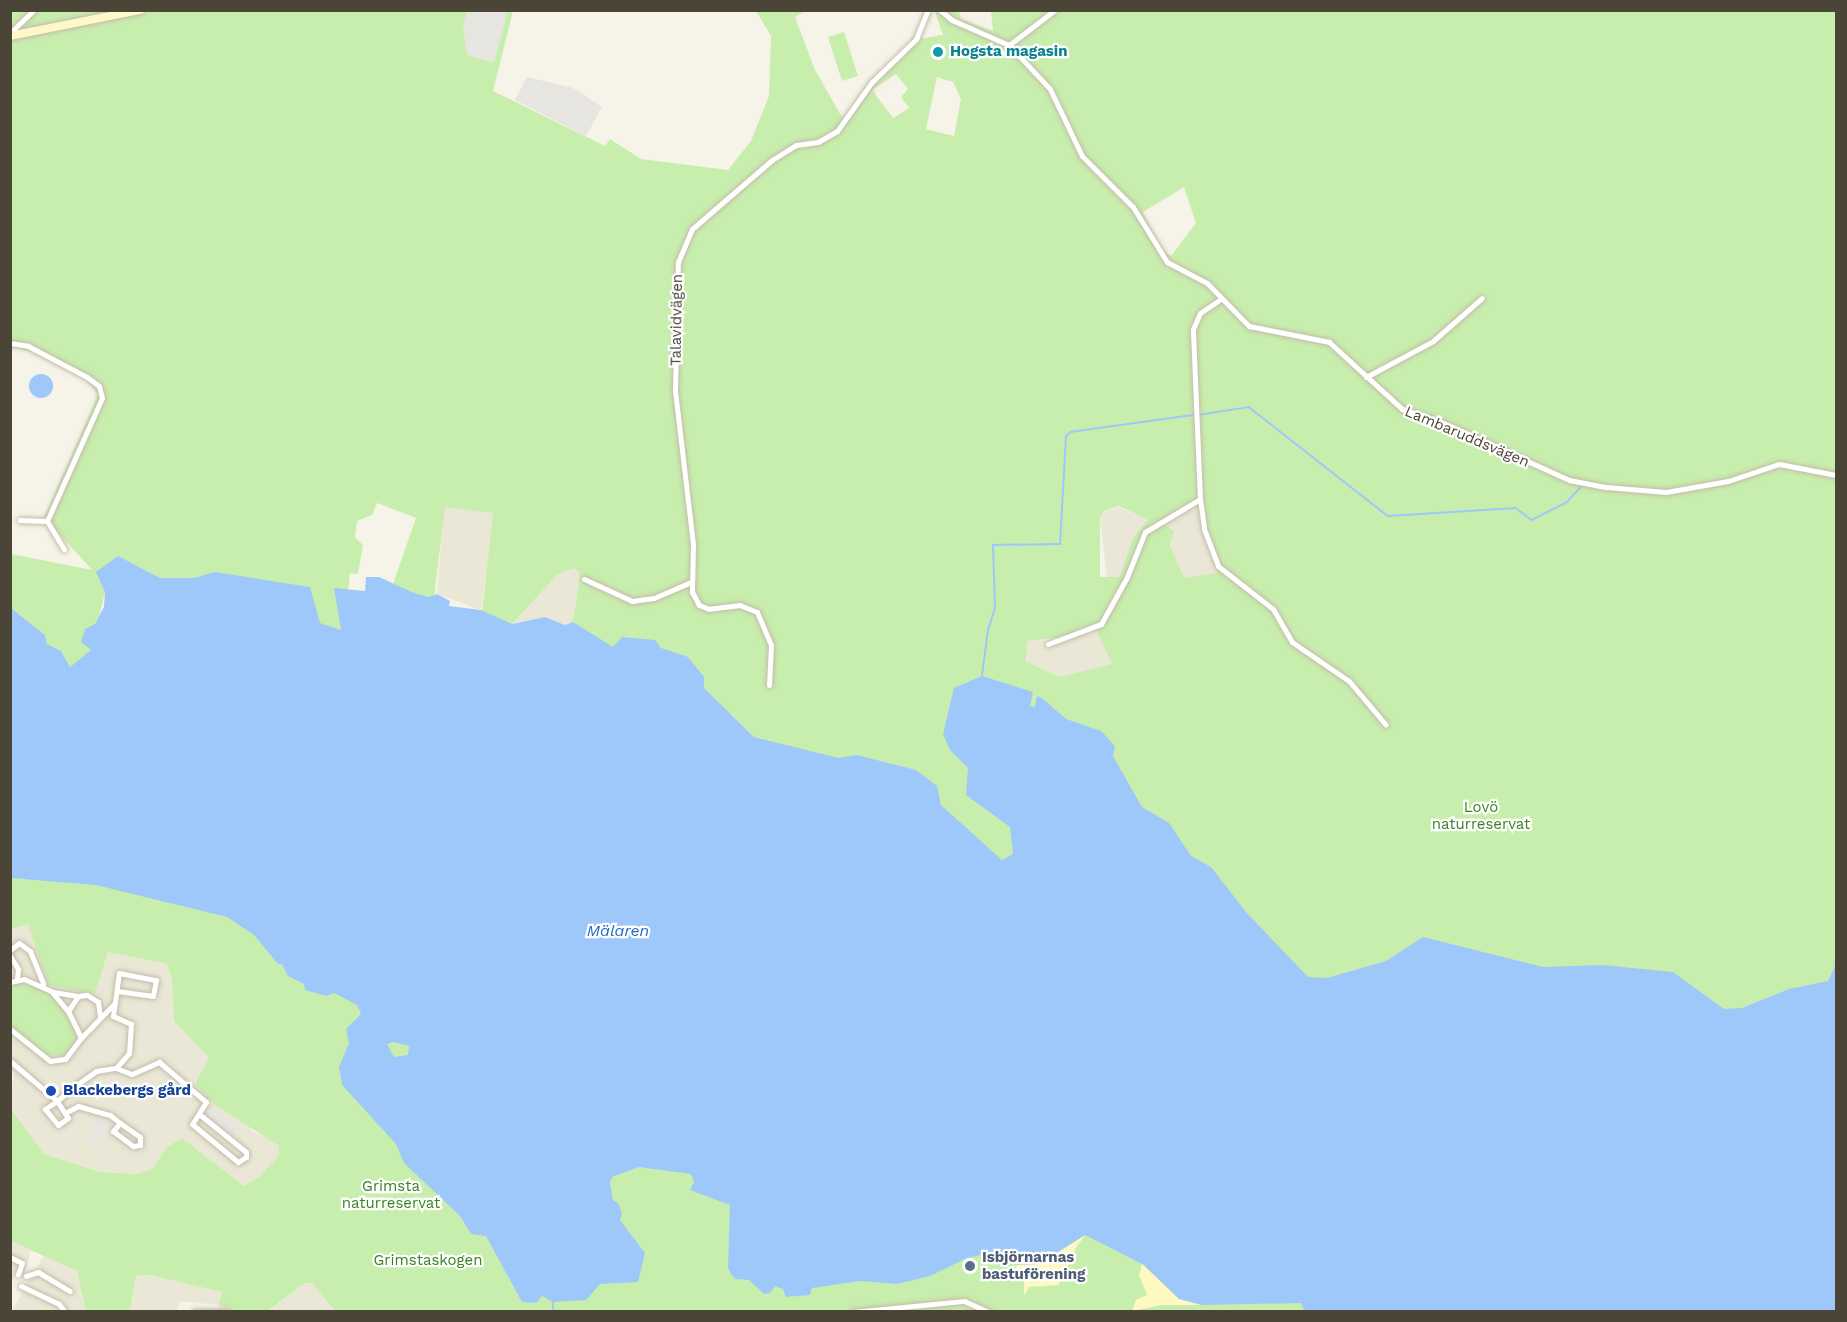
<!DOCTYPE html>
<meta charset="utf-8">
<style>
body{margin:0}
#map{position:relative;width:1847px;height:1322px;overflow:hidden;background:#f6f3e8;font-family:"Work Sans",sans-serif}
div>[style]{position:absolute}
.residential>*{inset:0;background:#eae7d6}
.green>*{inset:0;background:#c8eead}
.sand>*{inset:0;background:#fdf9c1}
.parking>*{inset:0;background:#e7e5e0}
.water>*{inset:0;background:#9ec8f9}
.round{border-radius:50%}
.stream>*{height:1.5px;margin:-0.75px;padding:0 0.75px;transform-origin:0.75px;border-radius:0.75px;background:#9ec8f9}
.roads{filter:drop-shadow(0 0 2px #c3bda9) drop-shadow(0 0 2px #c3bda9)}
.street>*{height:5px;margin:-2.5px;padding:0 2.5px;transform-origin:2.5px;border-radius:2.5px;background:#fff}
.secondary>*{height:8px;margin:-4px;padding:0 4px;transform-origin:4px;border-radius:4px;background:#fff9c9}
.dots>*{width:16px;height:16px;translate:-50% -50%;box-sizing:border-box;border:3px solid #fff;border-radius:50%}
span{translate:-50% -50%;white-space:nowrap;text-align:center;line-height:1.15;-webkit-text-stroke:4.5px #fff;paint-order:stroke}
.culture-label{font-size:15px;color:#0d838f;font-weight:700}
.left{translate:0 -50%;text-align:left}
.street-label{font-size:15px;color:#4a4536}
.park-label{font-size:15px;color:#398421}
.transit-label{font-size:15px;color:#164399;font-weight:700}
.service-label{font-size:15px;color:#4e5e75;font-weight:700}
.water-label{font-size:16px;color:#2169c3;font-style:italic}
.frame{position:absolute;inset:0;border:12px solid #4a4536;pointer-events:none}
</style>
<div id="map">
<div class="residential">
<i style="clip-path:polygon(1199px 503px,1200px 522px,1217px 573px,1182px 579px,1163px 523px)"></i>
<i style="clip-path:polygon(444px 507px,494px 512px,481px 610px,437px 594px)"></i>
<i style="clip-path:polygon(1119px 507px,1148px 520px,1133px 539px,1121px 577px,1107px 577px,1100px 519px,1105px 510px)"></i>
<i style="clip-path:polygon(574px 568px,580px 574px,573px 622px,565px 625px,545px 617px,512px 624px,558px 574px)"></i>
<i style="clip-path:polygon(1099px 629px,1118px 664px,1060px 677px,1027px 672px,1026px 640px,1061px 641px)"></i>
<i style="clip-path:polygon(28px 923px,50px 985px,95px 994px,108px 952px,167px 964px,172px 980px,174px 1021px,209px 1058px,253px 1132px,271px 1138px,279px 1146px,279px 1155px,260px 1176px,244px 1186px,182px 1138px,167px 1147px,152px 1169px,136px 1174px,100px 1172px,44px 1154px,11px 1107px,14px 1071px,10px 1068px,10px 929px)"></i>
<i style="clip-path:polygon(11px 1241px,31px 1250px,25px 1270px,19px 1268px,11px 1282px)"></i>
<i style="clip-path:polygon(44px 1255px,77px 1271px,86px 1311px,11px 1312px)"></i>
<i style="clip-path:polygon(149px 1275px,223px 1292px,220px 1305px,239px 1311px,218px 1311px,219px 1305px,180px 1301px,177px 1311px,130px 1312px,136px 1276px)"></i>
<i style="clip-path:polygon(305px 1283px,312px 1283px,336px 1311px,268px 1312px)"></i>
</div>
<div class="green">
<i style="clip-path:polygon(evenodd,11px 11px,513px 11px,493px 91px,605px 146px,610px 139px,641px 159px,728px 170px,751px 141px,769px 96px,771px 36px,756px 11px,805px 11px,795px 17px,815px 70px,843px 119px,870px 82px,903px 52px,918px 30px,924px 11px,959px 11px,961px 19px,993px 31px,991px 11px,1836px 11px,1836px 1215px,63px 676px,102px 665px,105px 592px,91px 650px,85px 659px,70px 667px,61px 651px,47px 644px,45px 635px,11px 608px,11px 554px,92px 570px,44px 517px,98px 395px,86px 379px,32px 352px,11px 347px,11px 11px,929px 12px,935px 12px,943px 35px,917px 39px,929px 12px,11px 11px,896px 74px,908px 89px,901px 97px,909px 108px,893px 118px,872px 90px,896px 74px,11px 11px,937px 77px,953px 82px,961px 99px,954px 136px,926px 129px,937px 77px,11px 11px,1184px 187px,1196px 223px,1171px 256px,1160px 248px,1143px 212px,1184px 187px,11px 11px,377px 503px,416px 518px,387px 601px,348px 593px,350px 573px,358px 574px,363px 545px,355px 537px,357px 521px,372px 515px,377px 503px,11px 11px,1197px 503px,1217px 573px,1184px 578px,1170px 545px,1174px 531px,1162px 523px,1197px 503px,11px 11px,1119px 506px,1148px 520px,1133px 538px,1120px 577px,1100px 577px,1100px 518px,1105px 510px,1119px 506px,11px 11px,445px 507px,493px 513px,482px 611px,432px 615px,445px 507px,11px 11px,574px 568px,580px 574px,574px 616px,561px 644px,488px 640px,512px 624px,558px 574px,574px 568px,11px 11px,1096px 629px,1112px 664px,1060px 677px,1026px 662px,1027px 641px,1076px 636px,1096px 629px,11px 11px,731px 714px,754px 737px,785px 745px,725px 730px,731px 714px)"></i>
<i style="clip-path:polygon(844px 32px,858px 76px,842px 81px,828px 37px)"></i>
<i style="clip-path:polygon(11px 803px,976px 1177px,1437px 1311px,336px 1312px,312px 1283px,305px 1283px,268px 1311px,239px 1312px,219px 1305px,222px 1292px,149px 1275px,136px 1276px,130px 1311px,86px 1311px,77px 1271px,11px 1241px,10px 1107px,44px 1154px,100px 1172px,136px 1174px,152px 1169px,167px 1147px,182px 1138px,244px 1186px,260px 1176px,279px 1155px,279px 1146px,214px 1104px,195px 1084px,209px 1058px,174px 1021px,172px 980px,167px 964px,108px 952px,95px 994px,49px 985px,28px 924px,11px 929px)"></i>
<i style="clip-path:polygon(22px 980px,52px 994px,70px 1018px,78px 1039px,64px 1056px,43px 1054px,11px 1026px,10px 984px)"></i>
</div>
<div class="sand">
<i style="clip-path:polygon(1085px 1235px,1075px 1249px,1073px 1261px,1062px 1270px,1059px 1285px,1029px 1287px,1024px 1296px,1024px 1282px,1014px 1271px,1017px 1265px,1039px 1264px)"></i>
<i style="clip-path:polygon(1142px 1264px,1179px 1299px,1202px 1305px,1162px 1305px,1132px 1311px,1136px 1300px,1147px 1295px,1139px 1275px)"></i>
</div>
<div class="parking">
<i style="clip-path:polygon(467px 11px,508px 11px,494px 63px,467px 55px,463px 28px)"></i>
<i style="clip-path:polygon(527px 77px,573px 88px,602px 107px,586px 136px,515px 100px)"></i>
<i style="clip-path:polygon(210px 1106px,240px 1128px,233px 1137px,203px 1116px)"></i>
<i style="clip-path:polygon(102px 1116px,112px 1123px,96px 1145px,86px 1138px)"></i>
</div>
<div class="water">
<i class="round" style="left:29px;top:374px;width:24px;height:24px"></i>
<i style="clip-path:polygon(evenodd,118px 556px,160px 578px,194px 578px,215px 572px,310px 587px,320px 623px,341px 630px,334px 588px,365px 591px,366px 577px,379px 577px,414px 593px,429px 597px,437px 594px,450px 601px,449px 606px,481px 610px,512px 624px,545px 617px,565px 625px,573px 622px,613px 647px,622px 637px,655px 640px,661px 648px,688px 657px,704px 677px,704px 688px,754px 737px,838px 758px,857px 755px,916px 770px,937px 786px,941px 805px,1002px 860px,1013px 854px,1010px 827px,966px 795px,968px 768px,950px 750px,943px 734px,954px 688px,982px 676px,1033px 692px,1030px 706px,1035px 707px,1037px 696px,1042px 698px,1066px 719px,1101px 731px,1115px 746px,1113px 756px,1142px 807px,1169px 823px,1191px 856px,1211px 867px,1246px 912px,1308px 977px,1327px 978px,1386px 961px,1423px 937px,1543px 967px,1602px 965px,1673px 972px,1724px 1009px,1742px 1008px,1789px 989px,1828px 981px,1836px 964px,1836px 1311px,1305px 1312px,1301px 1303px,1202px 1305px,1179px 1299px,1144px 1265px,1085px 1235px,1039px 1264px,1017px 1265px,996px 1252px,967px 1258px,930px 1276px,897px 1284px,860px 1281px,812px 1288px,810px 1295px,786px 1297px,783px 1289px,775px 1286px,770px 1293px,764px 1294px,749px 1280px,735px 1279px,731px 1274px,728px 1268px,730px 1205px,690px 1190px,694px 1182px,691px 1174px,639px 1167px,612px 1177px,610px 1183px,613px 1200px,618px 1203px,622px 1213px,620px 1220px,645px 1253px,638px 1282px,600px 1284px,586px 1300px,553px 1302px,542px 1296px,536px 1303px,522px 1302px,486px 1236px,471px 1234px,460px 1216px,404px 1163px,396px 1144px,342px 1085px,339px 1067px,349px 1043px,346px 1029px,361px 1014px,357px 1005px,334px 993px,326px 996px,305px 990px,304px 984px,288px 976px,282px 964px,278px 964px,254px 935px,227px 917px,96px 885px,11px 878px,11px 608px,45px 635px,47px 644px,61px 651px,70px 667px,91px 650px,81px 642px,85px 629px,95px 624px,104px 607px,105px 592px,96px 572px,118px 556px,394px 1042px,409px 1046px,408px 1055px,394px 1057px,387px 1044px,394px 1042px)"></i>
</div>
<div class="stream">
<i style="left:1198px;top:415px;width:52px;rotate:-8.9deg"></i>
<i style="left:1249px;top:407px;width:177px;rotate:38.1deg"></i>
<i style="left:1388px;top:516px;width:128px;rotate:-3.6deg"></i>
<i style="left:1516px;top:508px;width:20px;rotate:37deg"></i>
<i style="left:1532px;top:520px;width:39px;rotate:-27deg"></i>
<i style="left:1567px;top:502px;width:22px;rotate:-47deg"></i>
<i style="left:982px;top:676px;width:46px;rotate:-82.6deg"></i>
<i style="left:988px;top:630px;width:23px;rotate:-72deg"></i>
<i style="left:995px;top:608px;width:63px;rotate:-91.8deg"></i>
<i style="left:993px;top:545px;width:67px;rotate:-0.9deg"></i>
<i style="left:1060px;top:544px;width:107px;rotate:-86.8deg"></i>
<i style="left:1066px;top:437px;width:6px;rotate:-51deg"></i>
<i style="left:1070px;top:432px;width:124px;rotate:-7.9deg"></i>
<i style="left:553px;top:1302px;width:10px;rotate:84deg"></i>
</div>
<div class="roads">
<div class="street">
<i style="left:940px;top:10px;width:16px;rotate:40deg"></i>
<i style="left:952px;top:20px;width:62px;rotate:23.7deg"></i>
<i style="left:1009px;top:45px;width:60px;rotate:47deg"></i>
<i style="left:1050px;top:89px;width:74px;rotate:64.5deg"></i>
<i style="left:1082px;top:156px;width:72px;rotate:45deg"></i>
<i style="left:1133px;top:207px;width:65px;rotate:58.3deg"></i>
<i style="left:1167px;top:262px;width:45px;rotate:27.7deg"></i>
<i style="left:1207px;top:283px;width:60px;rotate:45.7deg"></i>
<i style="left:1249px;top:326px;width:82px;rotate:11.3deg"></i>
<i style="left:1329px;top:342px;width:99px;rotate:42.5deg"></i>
<i style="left:1402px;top:409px;width:39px;rotate:18deg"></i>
<i style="left:1439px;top:421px;width:143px;rotate:24.4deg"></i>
<i style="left:1569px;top:480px;width:38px;rotate:11deg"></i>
<i style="left:1606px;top:487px;width:60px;rotate:4.8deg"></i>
<i style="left:1666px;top:492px;width:63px;rotate:-10.1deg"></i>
<i style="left:1728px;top:481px;width:54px;rotate:-18.4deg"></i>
<i style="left:1779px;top:464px;width:58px;rotate:10.9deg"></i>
<i style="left:10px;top:33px;width:33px;rotate:-44deg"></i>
<i style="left:1009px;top:45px;width:58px;rotate:-37.3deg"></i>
<i style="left:10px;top:343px;width:18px;rotate:9deg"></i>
<i style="left:28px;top:346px;width:67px;rotate:27.7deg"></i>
<i style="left:87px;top:377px;width:15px;rotate:37deg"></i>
<i style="left:99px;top:386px;width:12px;rotate:76deg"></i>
<i style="left:102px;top:398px;width:135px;rotate:114.1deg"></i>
<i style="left:47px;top:521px;width:27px;rotate:-178deg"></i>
<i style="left:1366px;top:377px;width:76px;rotate:-28.2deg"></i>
<i style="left:1433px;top:341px;width:65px;rotate:-41.3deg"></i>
<i style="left:1200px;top:499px;width:30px;rotate:82deg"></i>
<i style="left:1204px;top:529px;width:40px;rotate:69deg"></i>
<i style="left:1218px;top:566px;width:70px;rotate:38deg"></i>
<i style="left:1273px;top:609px;width:38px;rotate:60deg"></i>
<i style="left:1292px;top:642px;width:69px;rotate:34.4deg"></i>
<i style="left:1349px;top:681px;width:57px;rotate:49.9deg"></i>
<i style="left:47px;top:521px;width:33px;rotate:59deg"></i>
<i style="left:584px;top:579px;width:53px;rotate:24.6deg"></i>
<i style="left:632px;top:601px;width:22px;rotate:-8deg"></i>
<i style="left:654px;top:598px;width:40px;rotate:-23.4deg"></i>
<i style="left:1048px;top:644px;width:57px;rotate:-20.7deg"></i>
<i style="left:1101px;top:624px;width:54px;rotate:-61deg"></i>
<i style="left:1127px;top:577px;width:48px;rotate:-68.2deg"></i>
<i style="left:1145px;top:532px;width:64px;rotate:-31deg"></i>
<i style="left:1200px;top:499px;width:170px;rotate:-92.4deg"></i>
<i style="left:1193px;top:329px;width:17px;rotate:-66deg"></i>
<i style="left:1200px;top:313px;width:25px;rotate:-34deg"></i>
<i style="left:769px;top:685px;width:40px;rotate:-87.1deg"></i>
<i style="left:771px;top:645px;width:36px;rotate:-113deg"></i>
<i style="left:757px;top:612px;width:18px;rotate:-158deg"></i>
<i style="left:740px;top:605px;width:31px;rotate:173deg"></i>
<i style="left:709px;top:609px;width:11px;rotate:-158deg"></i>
<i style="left:699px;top:605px;width:15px;rotate:-118deg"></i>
<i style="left:692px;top:592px;width:48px;rotate:-88.8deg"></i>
<i style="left:693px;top:544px;width:155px;rotate:-96.7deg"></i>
<i style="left:675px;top:390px;width:128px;rotate:-88.7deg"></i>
<i style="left:678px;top:262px;width:36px;rotate:-67deg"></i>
<i style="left:692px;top:229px;width:106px;rotate:-40.8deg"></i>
<i style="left:772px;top:160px;width:28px;rotate:-32deg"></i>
<i style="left:796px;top:145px;width:22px;rotate:-8deg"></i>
<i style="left:818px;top:142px;width:22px;rotate:-30deg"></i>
<i style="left:837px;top:131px;width:60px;rotate:-54.5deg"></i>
<i style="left:872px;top:82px;width:62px;rotate:-44.3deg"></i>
<i style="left:916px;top:39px;width:31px;rotate:-68deg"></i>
<i style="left:10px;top:950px;width:11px;rotate:-38deg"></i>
<i style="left:19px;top:943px;width:14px;rotate:36deg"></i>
<i style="left:30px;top:951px;width:35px;rotate:68deg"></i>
<i style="left:10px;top:956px;width:15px;rotate:58deg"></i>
<i style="left:18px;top:969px;width:10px;rotate:96deg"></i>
<i style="left:10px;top:982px;width:14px;rotate:-12deg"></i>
<i style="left:24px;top:979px;width:30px;rotate:24deg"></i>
<i style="left:51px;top:991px;width:26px;rotate:50deg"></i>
<i style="left:68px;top:1011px;width:30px;rotate:64deg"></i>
<i style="left:81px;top:1038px;width:26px;rotate:127deg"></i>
<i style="left:65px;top:1059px;width:15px;rotate:172deg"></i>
<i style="left:50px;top:1061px;width:51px;rotate:-141.3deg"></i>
<i style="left:53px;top:992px;width:25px;rotate:9deg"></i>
<i style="left:68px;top:1011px;width:18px;rotate:-56deg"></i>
<i style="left:78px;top:996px;width:9px;rotate:-6deg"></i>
<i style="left:87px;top:995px;width:13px;rotate:32deg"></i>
<i style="left:98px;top:1002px;width:14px;rotate:82deg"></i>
<i style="left:81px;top:1038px;width:47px;rotate:-45.9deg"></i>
<i style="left:10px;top:1061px;width:62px;rotate:40.4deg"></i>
<i style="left:57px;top:1101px;width:20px;rotate:57deg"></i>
<i style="left:68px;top:1118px;width:12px;rotate:145deg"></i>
<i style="left:58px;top:1125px;width:21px;rotate:-129deg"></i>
<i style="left:45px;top:1109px;width:14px;rotate:-34deg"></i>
<i style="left:57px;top:1101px;width:20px;rotate:-41deg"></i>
<i style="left:72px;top:1088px;width:29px;rotate:-35deg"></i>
<i style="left:96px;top:1071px;width:20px;rotate:-9deg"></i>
<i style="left:116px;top:1068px;width:17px;rotate:21deg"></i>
<i style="left:132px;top:1074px;width:30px;rotate:-24deg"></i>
<i style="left:159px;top:1062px;width:62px;rotate:40.4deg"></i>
<i style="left:206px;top:1102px;width:26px;rotate:122deg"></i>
<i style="left:192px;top:1124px;width:60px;rotate:39.6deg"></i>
<i style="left:238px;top:1162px;width:9px;rotate:-32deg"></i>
<i style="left:246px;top:1157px;width:5px;rotate:-90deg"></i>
<i style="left:246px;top:1152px;width:60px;rotate:-141deg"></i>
<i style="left:116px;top:1068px;width:20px;rotate:-49deg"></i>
<i style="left:129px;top:1053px;width:29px;rotate:-86deg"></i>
<i style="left:131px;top:1024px;width:20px;rotate:-156deg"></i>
<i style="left:113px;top:1016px;width:43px;rotate:-82.1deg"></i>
<i style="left:119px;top:973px;width:38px;rotate:11deg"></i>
<i style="left:156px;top:980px;width:16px;rotate:101deg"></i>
<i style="left:153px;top:996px;width:36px;rotate:-172deg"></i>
<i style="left:65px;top:1113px;width:15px;rotate:-28deg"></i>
<i style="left:78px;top:1106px;width:33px;rotate:16deg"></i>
<i style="left:110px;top:1115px;width:13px;rotate:39deg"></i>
<i style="left:120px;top:1123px;width:11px;rotate:131deg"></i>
<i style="left:113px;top:1131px;width:25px;rotate:37deg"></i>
<i style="left:133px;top:1146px;width:7px;rotate:-8deg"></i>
<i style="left:140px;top:1145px;width:8px;rotate:-90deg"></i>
<i style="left:140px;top:1137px;width:24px;rotate:-145deg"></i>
<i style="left:10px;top:1257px;width:13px;rotate:27deg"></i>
<i style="left:22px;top:1263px;width:12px;rotate:110deg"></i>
<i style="left:26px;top:1276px;width:13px;rotate:-18deg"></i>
<i style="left:38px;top:1272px;width:37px;rotate:31deg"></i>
<i style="left:21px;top:1286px;width:42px;rotate:25.3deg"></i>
<i style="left:59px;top:1304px;width:10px;rotate:53deg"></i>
<i style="left:194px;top:1312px;width:34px"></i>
<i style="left:853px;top:1312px;width:112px;rotate:-5.7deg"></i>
<i style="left:964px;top:1301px;width:27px;rotate:24deg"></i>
</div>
<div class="secondary">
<i style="left:10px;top:36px;width:133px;rotate:-11.3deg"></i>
</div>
</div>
<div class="dots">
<i style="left:938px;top:52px;background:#0f9aa8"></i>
<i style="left:51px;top:1091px;background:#1a4fb4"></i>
<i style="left:970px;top:1266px;background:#5c6f8a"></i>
</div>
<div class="culture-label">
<span class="left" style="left:950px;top:52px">Hogsta magasin</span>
</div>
<div class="street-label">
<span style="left:677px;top:320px;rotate:-89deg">Talavidvägen</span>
<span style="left:1467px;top:437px;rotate:23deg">Lambaruddsvägen</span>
</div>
<div class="park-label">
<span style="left:1481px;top:816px">Lovö<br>naturreservat</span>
<span style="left:391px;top:1195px">Grimsta<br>naturreservat</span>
<span style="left:428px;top:1261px">Grimstaskogen</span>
</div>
<div class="transit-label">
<span class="left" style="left:63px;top:1091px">Blackebergs gård</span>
</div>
<div class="service-label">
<span class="left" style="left:982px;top:1266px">Isbjörnarnas<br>bastuförening</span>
</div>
<div class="water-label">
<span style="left:618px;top:931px">Mälaren</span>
</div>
<div class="frame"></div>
</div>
